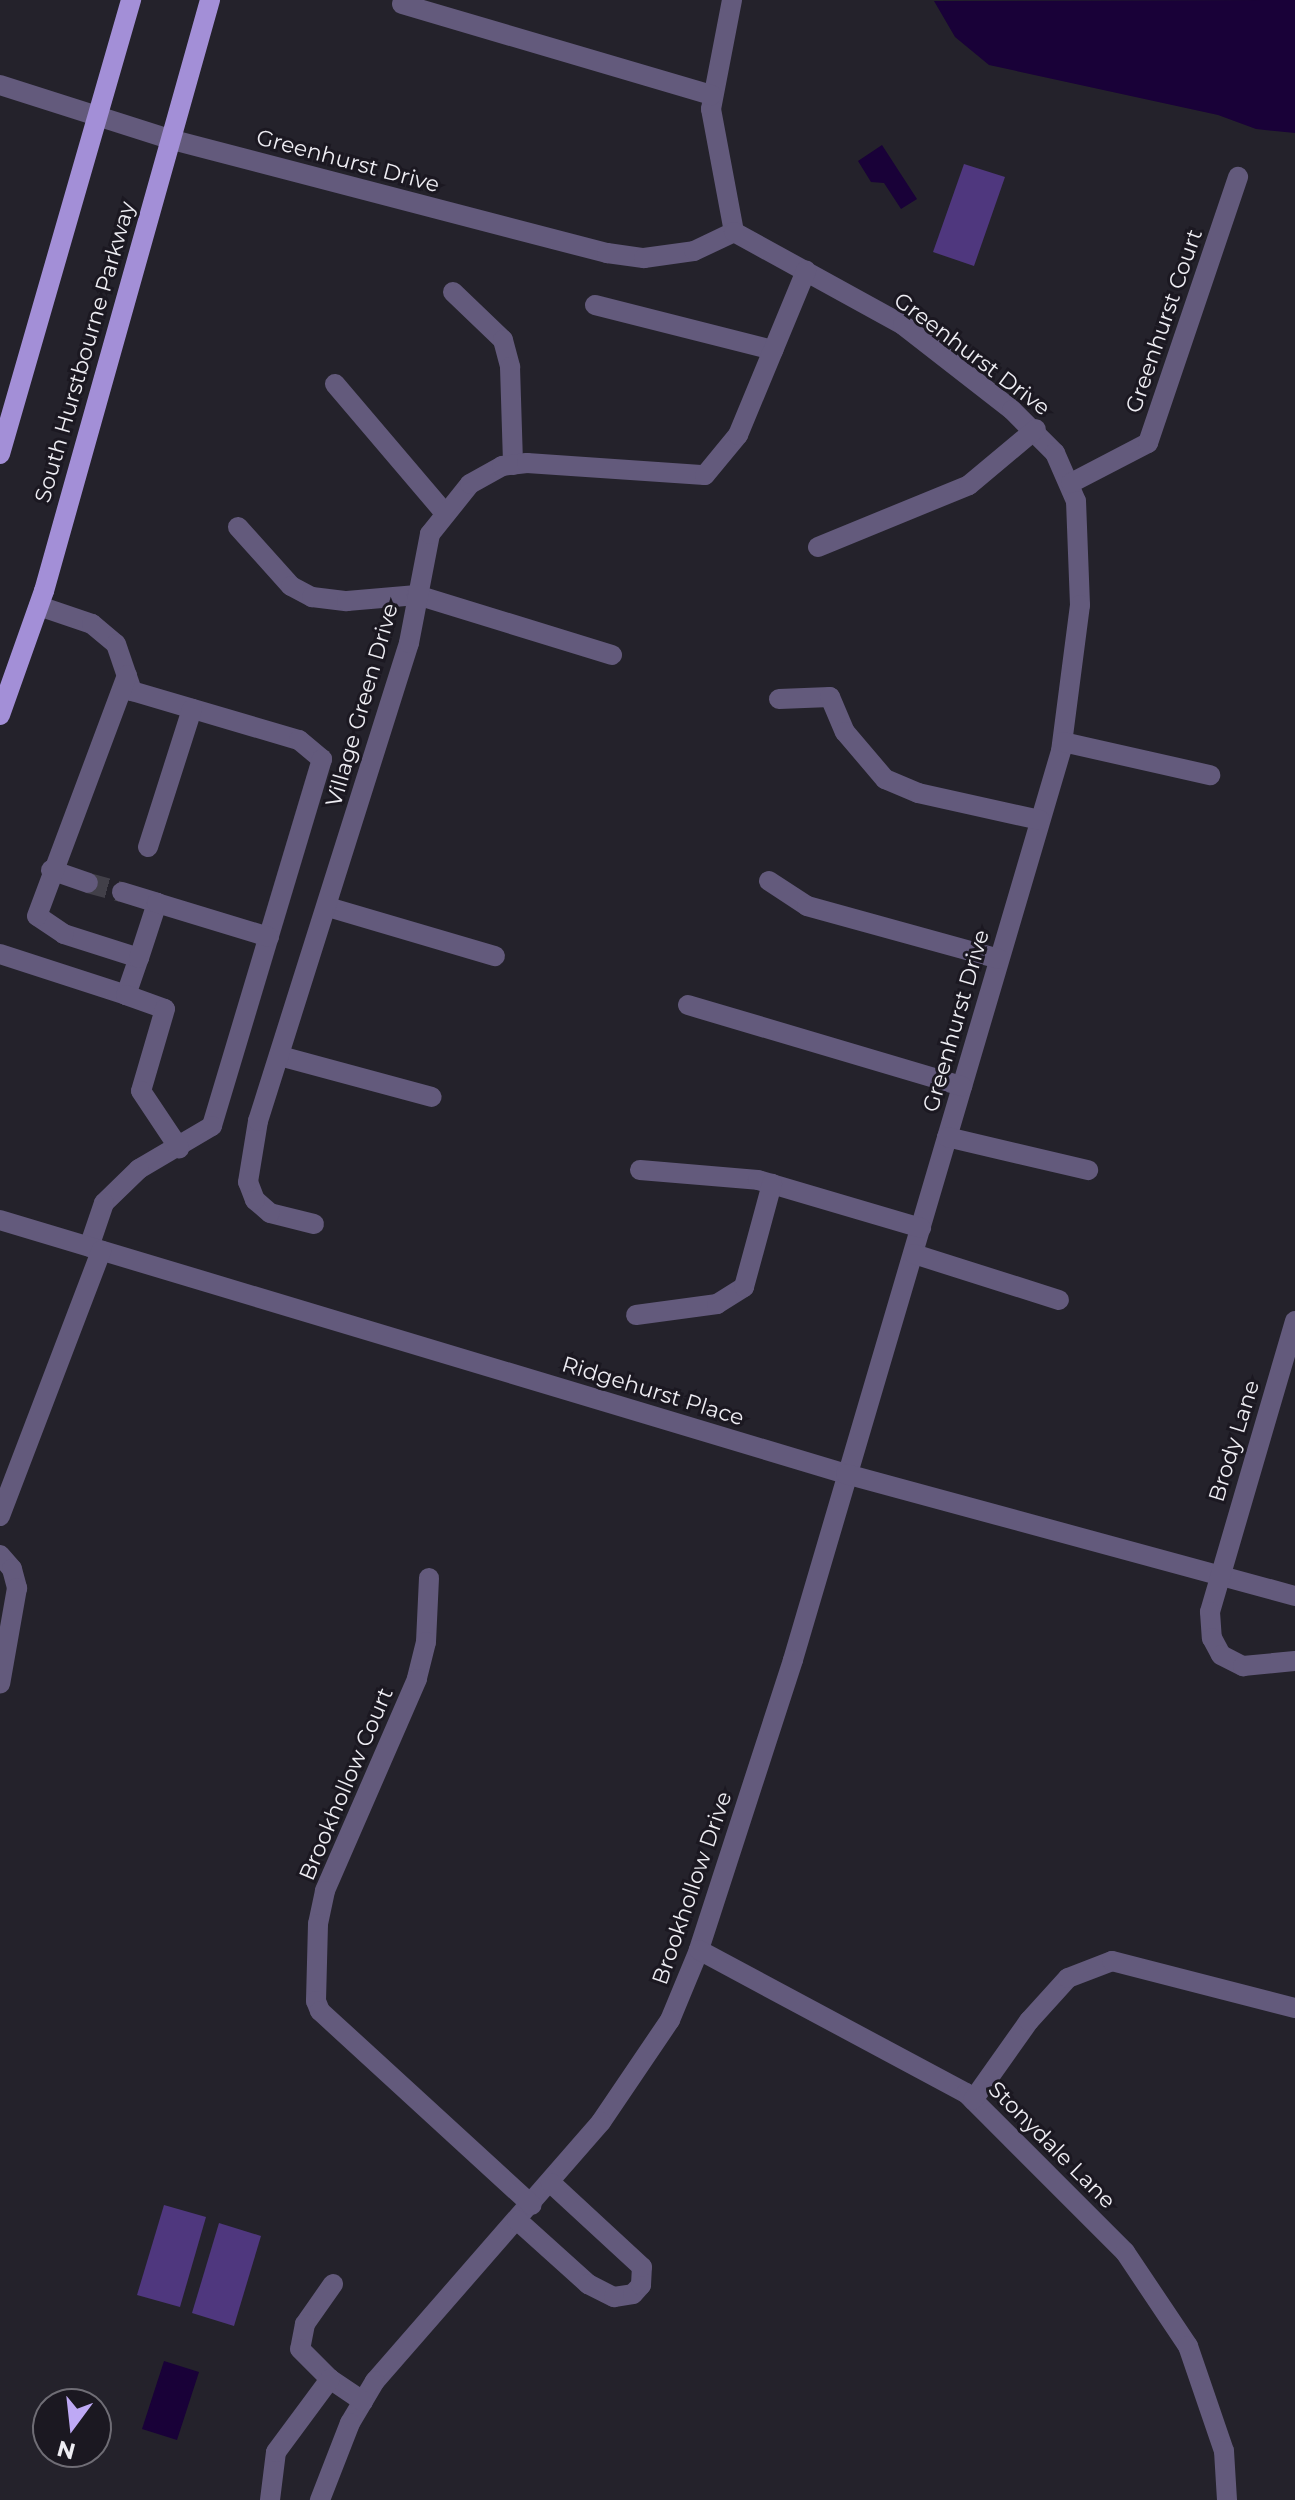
<!DOCTYPE html>
<style>
body{margin:0}
#map{position:relative;width:1295px;height:2500px;overflow:hidden;background:#24222b;font-family:Montserrat,sans-serif}
div>[style]{position:absolute}
.green>*{inset:0;background:#4f377e}
.water>*{inset:0;background:#190138}
.minor-tunnel>*{height:20px;margin-top:-10px;transform-origin:0;background:repeating-linear-gradient(90deg,#424049 0 20px,transparent 0 30px)}
.minor>*{height:20px;margin:-10px;padding:0 10px;transform-origin:10px;border-radius:10px;background:#635a7c}
.major>*{height:20px;margin:-10px;padding:0 10px;transform-origin:10px;border-radius:10px;background:#a38fd7}
span{translate:-50% -50%;white-space:nowrap;text-align:center;line-height:1.15;-webkit-text-stroke:6px #1b1821;paint-order:stroke}
.street-label{font-size:22px;color:#eeedf3}
.north{position:absolute;left:32px;top:2388px;width:80px;height:80px;box-sizing:border-box;background:#1b1821;border:2px solid #6f6d75;border-radius:50%;rotate:195deg;font-size:22px;font-weight:700;line-height:32px;text-align:center;color:#eeedf3}
.north::after{content:'';display:block;margin:auto;width:28px;height:36px;background:#bea9f5;clip-path:polygon(50% 0,100% 100%,50% 72%,0 100%)}
</style>
<div id="map">
<div class="green">
<i style="clip-path:polygon(964px 164px,1005px 177px,974px 266px,933px 252px)"></i>
<i style="clip-path:polygon(164px 2205px,206px 2217px,180px 2307px,137px 2295px)"></i>
<i style="clip-path:polygon(219px 2223px,261px 2236px,234px 2326px,192px 2313px)"></i>
</div>
<div class="water">
<i style="clip-path:polygon(1295px 0,1295px 133px,1256px 129px,1218px 115px,989px 65px,955px 37px,934px 1px)"></i>
<i style="clip-path:polygon(882px 145px,917px 199px,901px 209px,884px 183px,871px 182px,858px 161px)"></i>
<i style="clip-path:polygon(164px 2361px,199px 2372px,177px 2440px,142px 2429px)"></i>
</div>
<div class="minor-tunnel">
<i style="left:88px;top:883px;width:35px;rotate:15deg"></i>
</div>
<div class="minor">
<i style="left:732px;top:0;width:111px;rotate:100.9deg"></i>
<i style="left:711px;top:109px;width:125px;rotate:79.4deg"></i>
<i style="left:402px;top:4px;width:323px;rotate:16.4deg"></i>
<i style="left:0;top:85px;width:177px;rotate:17.7deg"></i>
<i style="left:169px;top:139px;width:453px;rotate:14.6deg"></i>
<i style="left:607px;top:253px;width:37px;rotate:8deg"></i>
<i style="left:644px;top:258px;width:50px;rotate:-8deg"></i>
<i style="left:694px;top:251px;width:44px;rotate:-25.4deg"></i>
<i style="left:734px;top:232px;width:193px;rotate:28.8deg"></i>
<i style="left:903px;top:325px;width:138px;rotate:37.9deg"></i>
<i style="left:1012px;top:410px;width:61px;rotate:45deg"></i>
<i style="left:1055px;top:453px;width:52px;rotate:66.4deg"></i>
<i style="left:1076px;top:501px;width:104px;rotate:87.8deg"></i>
<i style="left:1080px;top:605px;width:147px;rotate:97.4deg"></i>
<i style="left:1061px;top:751px;width:948px;rotate:106.43deg"></i>
<i style="left:793px;top:1660px;width:305px;rotate:108deg"></i>
<i style="left:699px;top:1950px;width:76px;rotate:112.5deg"></i>
<i style="left:670px;top:2020px;width:123px;rotate:124.1deg"></i>
<i style="left:601px;top:2122px;width:344px;rotate:131.1deg"></i>
<i style="left:375px;top:2381px;width:49px;rotate:120.8deg"></i>
<i style="left:350px;top:2423px;width:83px;rotate:111.3deg"></i>
<i style="left:453px;top:292px;width:69px;rotate:43.8deg"></i>
<i style="left:503px;top:340px;width:28px;rotate:75deg"></i>
<i style="left:510px;top:367px;width:98px;rotate:88.2deg"></i>
<i style="left:595px;top:305px;width:184px;rotate:14.2deg"></i>
<i style="left:335px;top:384px;width:168px;rotate:49.6deg"></i>
<i style="left:1071px;top:483px;width:87px;rotate:-27.5deg"></i>
<i style="left:1148px;top:443px;width:281px;rotate:-71.3deg"></i>
<i style="left:238px;top:527px;width:79px;rotate:48.1deg"></i>
<i style="left:291px;top:586px;width:24px;rotate:28deg"></i>
<i style="left:312px;top:597px;width:35px;rotate:7deg"></i>
<i style="left:347px;top:601px;width:70px;rotate:-4.9deg"></i>
<i style="left:417px;top:595px;width:204px;rotate:17.1deg"></i>
<i style="left:818px;top:547px;width:163px;rotate:-22.3deg"></i>
<i style="left:969px;top:485px;width:87px;rotate:-39.9deg"></i>
<i style="left:39px;top:606px;width:56px;rotate:18.8deg"></i>
<i style="left:92px;top:624px;width:31px;rotate:40deg"></i>
<i style="left:116px;top:644px;width:50px;rotate:71.2deg"></i>
<i style="left:132px;top:691px;width:174px;rotate:16.4deg"></i>
<i style="left:299px;top:740px;width:30px;rotate:40deg"></i>
<i style="left:322px;top:759px;width:383px;rotate:106.7deg"></i>
<i style="left:212px;top:1126px;width:85px;rotate:149.5deg"></i>
<i style="left:139px;top:1169px;width:49px;rotate:135.8deg"></i>
<i style="left:104px;top:1203px;width:46px;rotate:108.8deg"></i>
<i style="left:779px;top:699px;width:51px;rotate:-2.2deg"></i>
<i style="left:830px;top:697px;width:38px;rotate:67deg"></i>
<i style="left:845px;top:732px;width:62px;rotate:49.6deg"></i>
<i style="left:885px;top:779px;width:36px;rotate:23deg"></i>
<i style="left:918px;top:793px;width:125px;rotate:12.5deg"></i>
<i style="left:1063px;top:742px;width:151px;rotate:12.7deg"></i>
<i style="left:148px;top:847px;width:145px;rotate:-72.3deg"></i>
<i style="left:51px;top:870px;width:39px;rotate:19deg"></i>
<i style="left:769px;top:881px;width:45px;rotate:33.3deg"></i>
<i style="left:807px;top:906px;width:199px;rotate:15.4deg"></i>
<i style="left:122px;top:892px;width:37px;rotate:17deg"></i>
<i style="left:328px;top:907px;width:174px;rotate:16.4deg"></i>
<i style="left:0;top:954px;width:133px;rotate:18deg"></i>
<i style="left:126px;top:995px;width:39px;rotate:-71deg"></i>
<i style="left:139px;top:958px;width:79px;rotate:-162.3deg"></i>
<i style="left:64px;top:934px;width:32px;rotate:-146deg"></i>
<i style="left:37px;top:916px;width:257px;rotate:-69.5deg"></i>
<i style="left:139px;top:958px;width:58px;rotate:-71.9deg"></i>
<i style="left:157px;top:903px;width:117px;rotate:16.9deg"></i>
<i style="left:126px;top:995px;width:41px;rotate:19.7deg"></i>
<i style="left:165px;top:1009px;width:85px;rotate:106.3deg"></i>
<i style="left:141px;top:1091px;width:69px;rotate:56.3deg"></i>
<i style="left:688px;top:1005px;width:286px;rotate:16.5deg"></i>
<i style="left:280px;top:1056px;width:157px;rotate:15.1deg"></i>
<i style="left:947px;top:1137px;width:145px;rotate:13.2deg"></i>
<i style="left:640px;top:1170px;width:118px;rotate:4.8deg"></i>
<i style="left:758px;top:1180px;width:170px;rotate:16.4deg"></i>
<i style="left:0;top:1220px;width:883px;rotate:16.71deg"></i>
<i style="left:846px;top:1474px;width:465px;rotate:15.2deg"></i>
<i style="left:314px;top:1224px;width:45px;rotate:-166deg"></i>
<i style="left:270px;top:1213px;width:20px;rotate:-139deg"></i>
<i style="left:255px;top:1200px;width:19px;rotate:-111deg"></i>
<i style="left:248px;top:1182px;width:62px;rotate:-80.7deg"></i>
<i style="left:258px;top:1121px;width:501px;rotate:-72.47deg"></i>
<i style="left:409px;top:643px;width:111px;rotate:-79.1deg"></i>
<i style="left:430px;top:534px;width:64px;rotate:-51.3deg"></i>
<i style="left:470px;top:484px;width:37px;rotate:-29deg"></i>
<i style="left:502px;top:466px;width:25px;rotate:-7deg"></i>
<i style="left:527px;top:463px;width:178px;rotate:3.9deg"></i>
<i style="left:705px;top:475px;width:52px;rotate:-50.5deg"></i>
<i style="left:738px;top:435px;width:178px;rotate:-67.5deg"></i>
<i style="left:914px;top:1254px;width:152px;rotate:17.6deg"></i>
<i style="left:636px;top:1315px;width:82px;rotate:-7.7deg"></i>
<i style="left:717px;top:1304px;width:32px;rotate:-32deg"></i>
<i style="left:744px;top:1287px;width:107px;rotate:-74.8deg"></i>
<i style="left:1295px;top:1321px;width:303px;rotate:106.3deg"></i>
<i style="left:1210px;top:1612px;width:26px;rotate:86deg"></i>
<i style="left:1212px;top:1638px;width:19px;rotate:62deg"></i>
<i style="left:1221px;top:1655px;width:25px;rotate:27deg"></i>
<i style="left:1243px;top:1666px;width:52px;rotate:-5.5deg"></i>
<i style="left:0;top:1516px;width:284px;rotate:-69.1deg"></i>
<i style="left:0;top:1555px;width:18px;rotate:49deg"></i>
<i style="left:12px;top:1569px;width:20px;rotate:75deg"></i>
<i style="left:17px;top:1588px;width:97px;rotate:100deg"></i>
<i style="left:429px;top:1578px;width:64px;rotate:92.7deg"></i>
<i style="left:426px;top:1642px;width:38px;rotate:104deg"></i>
<i style="left:417px;top:1679px;width:231px;rotate:113.5deg"></i>
<i style="left:325px;top:1891px;width:34px;rotate:102deg"></i>
<i style="left:318px;top:1924px;width:77px;rotate:91.5deg"></i>
<i style="left:316px;top:2001px;width:11px;rotate:68deg"></i>
<i style="left:320px;top:2011px;width:287px;rotate:42.5deg"></i>
<i style="left:699px;top:1950px;width:303px;rotate:28.2deg"></i>
<i style="left:966px;top:2093px;width:225px;rotate:45deg"></i>
<i style="left:1125px;top:2252px;width:113px;rotate:56.2deg"></i>
<i style="left:1188px;top:2346px;width:111px;rotate:71.1deg"></i>
<i style="left:1224px;top:2451px;width:49px;rotate:86.5deg"></i>
<i style="left:973px;top:2100px;width:97px;rotate:-54.7deg"></i>
<i style="left:1029px;top:2021px;width:58px;rotate:-47.8deg"></i>
<i style="left:1068px;top:1978px;width:47px;rotate:-21.1deg"></i>
<i style="left:1112px;top:1961px;width:189px;rotate:14.4deg"></i>
<i style="left:517px;top:2220px;width:96px;rotate:42deg"></i>
<i style="left:588px;top:2284px;width:29px;rotate:27deg"></i>
<i style="left:614px;top:2297px;width:19px;rotate:-9deg"></i>
<i style="left:633px;top:2294px;width:12px;rotate:-48deg"></i>
<i style="left:641px;top:2285px;width:18px;rotate:-87deg"></i>
<i style="left:642px;top:2267px;width:124px;rotate:-137.3deg"></i>
<i style="left:333px;top:2284px;width:49px;rotate:125deg"></i>
<i style="left:305px;top:2324px;width:25px;rotate:101deg"></i>
<i style="left:300px;top:2349px;width:42px;rotate:45deg"></i>
<i style="left:330px;top:2379px;width:40px;rotate:34deg"></i>
<i style="left:270px;top:2500px;width:48px;rotate:-82.9deg"></i>
<i style="left:276px;top:2452px;width:91px;rotate:-53.5deg"></i>
</div>
<div class="major">
<i style="left:0;top:454px;width:473px;rotate:-73.9deg"></i>
<i style="left:0;top:715px;width:132px;rotate:-70.5deg"></i>
<i style="left:44px;top:591px;width:614px;rotate:-74.31deg"></i>
</div>
<div class="street-label">
<span style="left:348px;top:161px;rotate:15deg">Greenhurst Drive</span>
<span style="left:1164px;top:321px;rotate:-71deg">Greenhurst Court</span>
<span style="left:85px;top:352px;rotate:-74deg">South Hurstbourne Parkway</span>
<span style="left:972px;top:354px;rotate:37deg">Greenhurst Drive</span>
<span style="left:362px;top:705px;rotate:-74deg">Village Green Drive</span>
<span style="left:956px;top:1021px;rotate:-74deg">Greenhurst Drive</span>
<span style="left:653px;top:1391px;rotate:17deg">Ridgehurst Place</span>
<span style="left:1234px;top:1441px;rotate:-73deg">Brody Lane</span>
<span style="left:346px;top:1784px;rotate:-67deg">Brookhollow Court</span>
<span style="left:692px;top:1888px;rotate:-71deg">Brookhollow Drive</span>
<span style="left:1052px;top:2145px;rotate:45deg">Stonydale Lane</span>
</div>
<div class="north">N</div>
</div>
